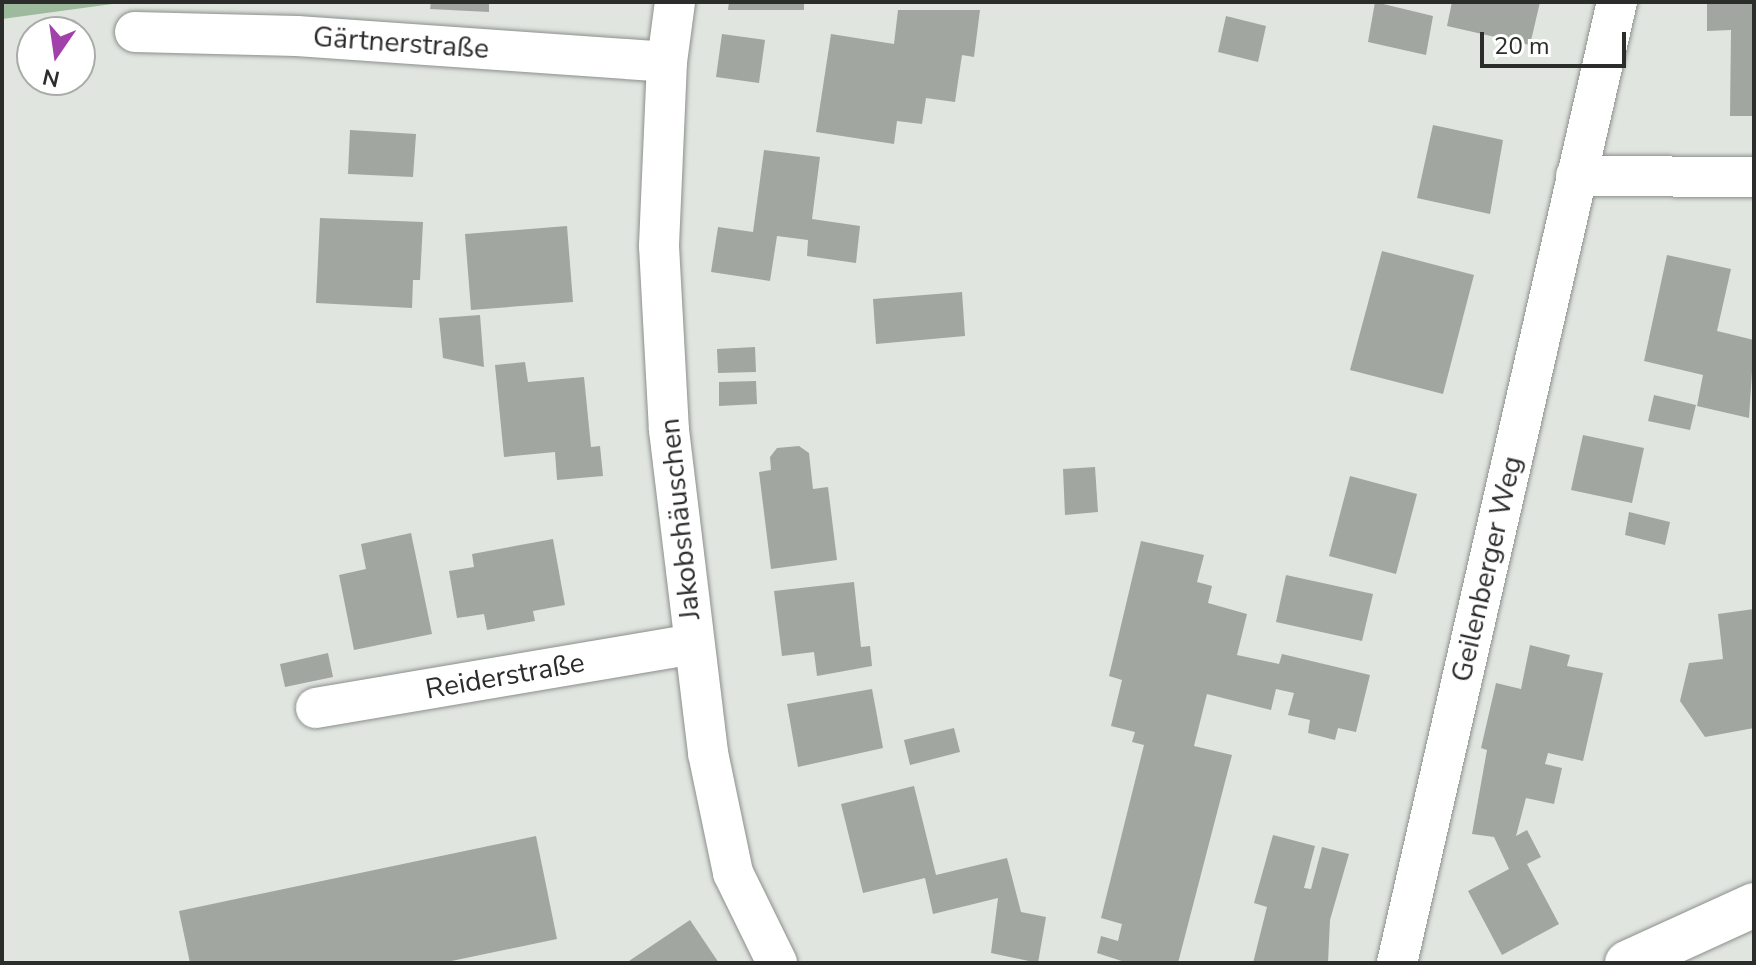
<!DOCTYPE html>
<meta charset="utf-8">
<style>
body{margin:0}
#map{position:relative;width:1756px;height:965px;overflow:hidden;background:#e0e5e0;font-family:"Nunito Sans",sans-serif}
div>[style]{position:absolute}
.green>*{inset:0;background:#9dba9d}
.building>*{inset:0;background:#a1a6a1}
.roads{filter:drop-shadow(0 0 2px #8c908c) drop-shadow(0 0 2px #8c908c)}
.minor>*{height:40px;margin:-20px;padding:0 20px;transform-origin:20px;border-radius:20px;background:#fff}
.secondary>*{height:44px;margin:-22px;padding:0 22px;transform-origin:22px;border-radius:22px;background:#fff}
span{translate:-50% -50%;white-space:nowrap;text-align:center;line-height:1.15;-webkit-text-stroke:6px #fff;paint-order:stroke}
.street-label{font-size:28px;color:#2b2d2b}
.frame{position:absolute;inset:0;border:4px solid #2b2d2b;pointer-events:none}
.north{position:absolute;left:16px;top:16px;width:80px;height:80px;box-sizing:border-box;background:#fff;border:2px solid #aaabaa;border-radius:50%;rotate:193deg;font-size:22px;font-weight:700;line-height:32px;text-align:center;color:#2b2d2b}
.north::after{content:'';display:block;margin:auto;width:28px;height:36px;background:#a141a9;clip-path:polygon(50% 0,100% 100%,50% 72%,0 100%)}
.scale{position:absolute;left:1480px;top:32px;width:146px;height:36px;box-sizing:border-box;border:4px solid #2b2d2b;border-top:0;padding-left:10px;font-size:24px;line-height:28px;white-space:nowrap;color:#2b2d2b;-webkit-text-stroke:6px #fff;paint-order:stroke}
</style>
<div id="map">
<div class="green">
<i style="clip-path:polygon(2px 2px,127px 2px,2px 19px)"></i>
</div>
<div class="building">
<i style="clip-path:polygon(431px 2px,489px 2px,489px 12px,430px 9px)"></i>
<i style="clip-path:polygon(729px 2px,804px 2px,804px 10px,728px 10px)"></i>
<i style="clip-path:polygon(1375px 2px,1433px 16px,1426px 55px,1368px 42px)"></i>
<i style="clip-path:polygon(1452px 2px,1540px 2px,1530px 45px,1447px 26px)"></i>
<i style="clip-path:polygon(1707px 2px,1754px 4px,1754px 116px,1730px 116px,1731px 30px,1707px 31px)"></i>
<i style="clip-path:polygon(898px 10px,980px 10px,974px 57px,962px 55px,955px 102px,926px 98px,922px 124px,897px 121px,894px 144px,816px 132px,831px 34px,894px 44px)"></i>
<i style="clip-path:polygon(1226px 16px,1266px 26px,1258px 62px,1218px 52px)"></i>
<i style="clip-path:polygon(722px 34px,765px 40px,759px 83px,716px 77px)"></i>
<i style="clip-path:polygon(1433px 125px,1503px 140px,1490px 214px,1417px 198px)"></i>
<i style="clip-path:polygon(350px 130px,416px 134px,413px 177px,348px 174px)"></i>
<i style="clip-path:polygon(764px 150px,820px 157px,812px 219px,860px 226px,856px 263px,807px 256px,808px 240px,777px 236px,770px 281px,711px 272px,718px 227px,753px 232px)"></i>
<i style="clip-path:polygon(320px 218px,423px 222px,420px 280px,413px 280px,412px 308px,316px 303px)"></i>
<i style="clip-path:polygon(567px 226px,573px 302px,471px 310px,465px 234px)"></i>
<i style="clip-path:polygon(1382px 251px,1474px 275px,1443px 394px,1350px 370px)"></i>
<i style="clip-path:polygon(1667px 255px,1731px 269px,1717px 331px,1754px 340px,1749px 418px,1697px 406px,1703px 375px,1644px 361px)"></i>
<i style="clip-path:polygon(962px 292px,965px 336px,876px 344px,873px 299px)"></i>
<i style="clip-path:polygon(480px 315px,484px 367px,443px 358px,439px 318px)"></i>
<i style="clip-path:polygon(755px 347px,756px 372px,718px 373px,717px 349px)"></i>
<i style="clip-path:polygon(525px 362px,528px 382px,584px 377px,591px 447px,600px 446px,603px 476px,557px 480px,555px 452px,504px 457px,495px 365px)"></i>
<i style="clip-path:polygon(756px 381px,757px 404px,719px 406px,719px 382px)"></i>
<i style="clip-path:polygon(1654px 395px,1696px 405px,1690px 430px,1648px 421px)"></i>
<i style="clip-path:polygon(1583px 435px,1644px 448px,1632px 503px,1571px 490px)"></i>
<i style="clip-path:polygon(799px 446px,809px 453px,813px 489px,828px 487px,837px 560px,771px 569px,759px 472px,771px 470px,770px 457px,777px 448px)"></i>
<i style="clip-path:polygon(1095px 467px,1098px 512px,1065px 515px,1063px 469px)"></i>
<i style="clip-path:polygon(1350px 476px,1417px 494px,1396px 574px,1329px 556px)"></i>
<i style="clip-path:polygon(1629px 512px,1670px 522px,1665px 545px,1625px 535px)"></i>
<i style="clip-path:polygon(411px 533px,432px 634px,354px 650px,339px 575px,366px 569px,361px 544px)"></i>
<i style="clip-path:polygon(553px 539px,565px 605px,533px 611px,535px 621px,487px 630px,484px 614px,457px 618px,449px 571px,474px 567px,472px 554px)"></i>
<i style="clip-path:polygon(1141px 541px,1204px 555px,1197px 582px,1212px 586px,1208px 603px,1247px 614px,1237px 655px,1279px 664px,1282px 654px,1370px 675px,1356px 732px,1338px 728px,1335px 740px,1308px 733px,1310px 720px,1288px 715px,1294px 693px,1276px 689px,1271px 710px,1207px 694px,1194px 746px,1232px 755px,1178px 963px,1128px 963px,1097px 953px,1101px 936px,1118px 941px,1122px 924px,1101px 918px,1144px 745px,1132px 742px,1135px 732px,1111px 726px,1122px 680px,1109px 676px)"></i>
<i style="clip-path:polygon(1286px 575px,1373px 594px,1362px 641px,1276px 622px)"></i>
<i style="clip-path:polygon(854px 582px,861px 647px,870px 646px,872px 666px,817px 676px,814px 652px,782px 656px,774px 591px)"></i>
<i style="clip-path:polygon(1754px 609px,1754px 728px,1705px 737px,1680px 701px,1689px 663px,1723px 659px,1718px 614px)"></i>
<i style="clip-path:polygon(1530px 645px,1570px 655px,1567px 666px,1603px 673px,1583px 761px,1548px 753px,1545px 764px,1562px 768px,1554px 804px,1526px 798px,1516px 836px,1527px 830px,1541px 857px,1527px 864px,1559px 924px,1502px 955px,1468px 891px,1509px 869px,1494px 837px,1472px 834px,1487px 750px,1481px 748px,1496px 683px,1521px 689px)"></i>
<i style="clip-path:polygon(328px 653px,333px 677px,285px 687px,280px 664px)"></i>
<i style="clip-path:polygon(872px 689px,883px 748px,798px 767px,787px 704px)"></i>
<i style="clip-path:polygon(954px 728px,960px 752px,910px 765px,904px 740px)"></i>
<i style="clip-path:polygon(914px 786px,936px 875px,1007px 858px,1021px 912px,1046px 917px,1038px 963px,991px 953px,998px 898px,933px 914px,925px 878px,863px 893px,841px 804px)"></i>
<i style="clip-path:polygon(1273px 835px,1315px 846px,1304px 888px,1311px 889px,1322px 847px,1349px 854px,1330px 920px,1328px 963px,1253px 963px,1267px 907px,1254px 903px)"></i>
<i style="clip-path:polygon(536px 836px,557px 939px,442px 963px,190px 963px,179px 911px)"></i>
<i style="clip-path:polygon(690px 920px,719px 963px,626px 963px)"></i>
</div>
<div class="roads">
<div class="minor">
<i style="left:675px;top:2px;width:61px;rotate:97.6deg"></i>
<i style="left:667px;top:62px;width:184px;rotate:92.5deg"></i>
<i style="left:659px;top:246px;width:184px;rotate:86.9deg"></i>
<i style="left:669px;top:430px;width:325px;rotate:83.1deg"></i>
<i style="left:708px;top:753px;width:123px;rotate:78.2deg"></i>
<i style="left:733px;top:873px;width:100px;rotate:63.9deg"></i>
<i style="left:135px;top:32px;width:162px;rotate:1.4deg"></i>
<i style="left:297px;top:36px;width:371px;rotate:4deg"></i>
<i style="left:1576px;top:176px;width:178px;rotate:0.3deg"></i>
<i style="left:316px;top:708px;width:383px;rotate:-9.6deg"></i>
<i style="left:1397px;top:963px;width:986px;rotate:-77.11deg"></i>
</div>
<div class="secondary">
<i style="left:1627px;top:963px;width:140px;rotate:-24.5deg"></i>
</div>
</div>
<div class="street-label">
<span style="left:401px;top:43px;rotate:4deg">Gärtnerstraße</span>
<span style="left:680px;top:519px;rotate:-96deg">Jakobshäuschen</span>
<span style="left:1487px;top:569px;rotate:-77deg">Geilenberger Weg</span>
<span style="left:505px;top:676px;rotate:-10deg">Reiderstraße</span>
</div>
<div class="frame"></div>
<div class="north">N</div>
<div class="scale">20 m</div>
</div>
